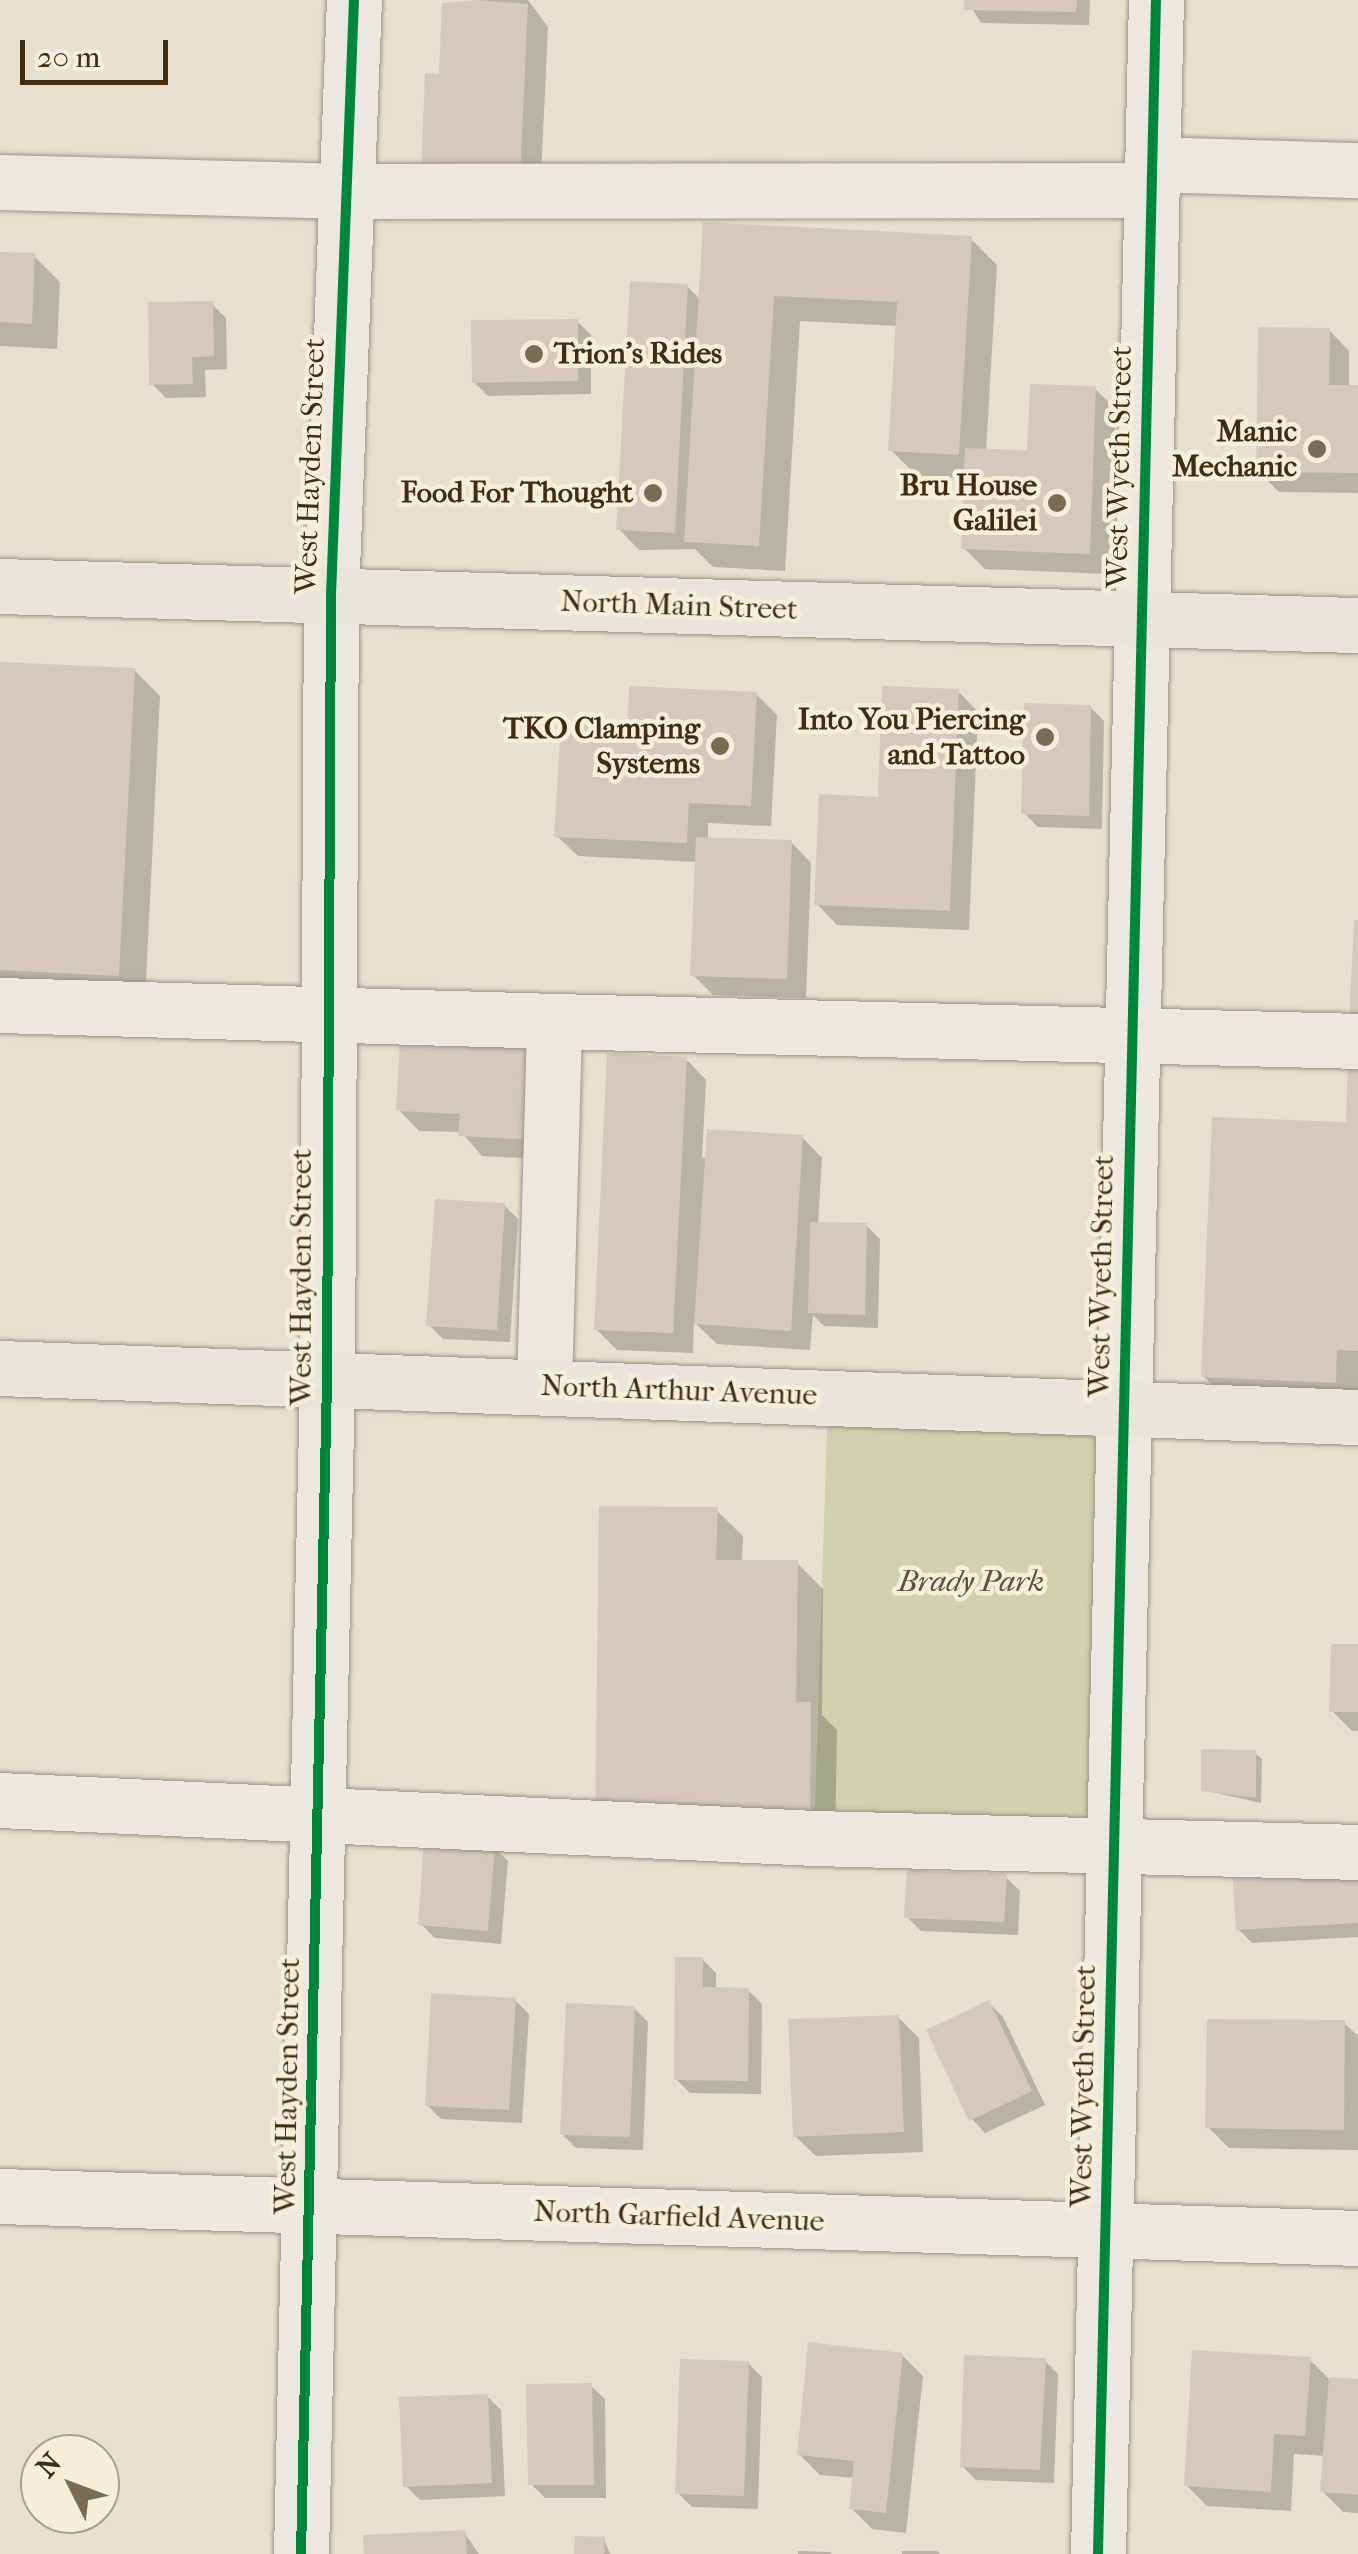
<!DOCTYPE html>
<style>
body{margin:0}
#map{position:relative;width:1358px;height:2554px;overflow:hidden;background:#e7e0d1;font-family:"IM FELL French Canon",serif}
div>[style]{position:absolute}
.green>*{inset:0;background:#cfd1b0}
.shadow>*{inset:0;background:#0003}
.building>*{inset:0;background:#d5c8bd}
.roads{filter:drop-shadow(0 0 2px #9c9588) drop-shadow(0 0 2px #9c9588)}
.minor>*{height:55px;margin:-27.5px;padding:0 27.5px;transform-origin:27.5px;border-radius:27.5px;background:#ece8e1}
.major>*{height:55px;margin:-27.5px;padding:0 27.5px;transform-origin:27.5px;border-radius:27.5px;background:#e9e4dc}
.cycleway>*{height:10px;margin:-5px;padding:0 5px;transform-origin:5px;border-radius:5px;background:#00873e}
.dots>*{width:28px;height:28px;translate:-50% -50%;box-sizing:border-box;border:5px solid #f6eddb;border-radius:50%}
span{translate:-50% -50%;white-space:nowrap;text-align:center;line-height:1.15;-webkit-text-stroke:9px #f6eddb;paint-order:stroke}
.poi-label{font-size:30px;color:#412c11;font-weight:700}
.left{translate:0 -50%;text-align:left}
.right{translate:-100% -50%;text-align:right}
.street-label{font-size:30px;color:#412c11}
.park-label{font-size:30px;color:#605232;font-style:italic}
.north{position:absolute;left:20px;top:2434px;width:100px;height:100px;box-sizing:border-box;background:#f6eddb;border:2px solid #aea08a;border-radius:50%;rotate:312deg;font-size:28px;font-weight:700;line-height:40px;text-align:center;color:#412c11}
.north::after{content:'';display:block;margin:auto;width:35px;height:45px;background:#7b6b54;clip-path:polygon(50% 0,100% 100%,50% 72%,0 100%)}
.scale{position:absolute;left:20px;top:40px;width:148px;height:45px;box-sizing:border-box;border:5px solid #412c11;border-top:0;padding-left:12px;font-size:30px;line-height:35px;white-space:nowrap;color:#412c11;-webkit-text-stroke:8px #f6eddb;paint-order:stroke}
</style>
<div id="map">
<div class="green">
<i style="clip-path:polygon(828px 1397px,1124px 1405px,1114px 1847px,814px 1838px)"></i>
</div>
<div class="shadow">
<i style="clip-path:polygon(480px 0,528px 0,548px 27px,540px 198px,441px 76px)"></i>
<i style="clip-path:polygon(967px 0,1090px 0,1089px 25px,981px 23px)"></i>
<i style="clip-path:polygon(971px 239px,997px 265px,986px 452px,1030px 453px,1095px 389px,1116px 409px,1109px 574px,985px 569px,964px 548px,967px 479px,917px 476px,891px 450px,898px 326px,800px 321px,785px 571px,713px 567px,695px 549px,639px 550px,619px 529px,687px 286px,701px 300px)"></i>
<i style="clip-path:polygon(0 254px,34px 256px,60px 282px,57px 349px,0 346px)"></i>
<i style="clip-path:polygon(212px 304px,226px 318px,227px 369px,205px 370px,206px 397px,166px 398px,152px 384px)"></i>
<i style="clip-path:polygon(577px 321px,591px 335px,591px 394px,488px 396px,474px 382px)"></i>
<i style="clip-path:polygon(1329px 330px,1349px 351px,1349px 387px,1358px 387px,1358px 493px,1279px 492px,1258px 471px)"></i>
<i style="clip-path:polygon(0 664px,134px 670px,160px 696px,145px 1001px,0 994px)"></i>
<i style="clip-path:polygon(958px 691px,978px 712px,969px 930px,837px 925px,817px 904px)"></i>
<i style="clip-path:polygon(756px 694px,777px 715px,771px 826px,708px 823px,708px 840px,791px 842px,811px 863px,806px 998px,713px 995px,693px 975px,697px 862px,578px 856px,557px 836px,629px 729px)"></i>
<i style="clip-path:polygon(1090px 707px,1104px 721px,1102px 829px,1038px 827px,1024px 813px)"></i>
<i style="clip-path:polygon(1358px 1058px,1358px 1408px,1230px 1403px,1203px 1376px,1348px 1124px)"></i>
<i style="clip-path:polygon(686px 1059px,706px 1080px,702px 1158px,802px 1137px,822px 1158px,818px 1225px,866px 1225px,880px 1239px,878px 1328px,824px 1326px,813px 1315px,810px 1350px,717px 1344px,694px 1322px,693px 1353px,617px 1350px,596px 1329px)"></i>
<i style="clip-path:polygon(564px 1072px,558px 1160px,482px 1156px,461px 1132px,419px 1131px,399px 1110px)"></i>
<i style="clip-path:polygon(504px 1205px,518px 1219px,510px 1342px,443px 1339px,429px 1325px)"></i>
<i style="clip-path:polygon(716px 1510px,743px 1536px,742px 1562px,797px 1563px,823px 1589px,822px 1715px,837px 1730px,835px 1844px,624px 1842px)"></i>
<i style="clip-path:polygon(1358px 1647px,1358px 1731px,1352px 1731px,1332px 1711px)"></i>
<i style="clip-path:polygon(1255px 1753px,1262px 1759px,1261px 1803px,1203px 1790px)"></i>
<i style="clip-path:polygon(494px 1847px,508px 1861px,501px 1944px,435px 1938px,421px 1924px)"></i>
<i style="clip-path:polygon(1358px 1865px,1358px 1937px,1252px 1943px,1238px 1929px)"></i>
<i style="clip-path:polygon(1006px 1877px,1020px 1891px,1018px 1935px,921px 1931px,907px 1917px)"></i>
<i style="clip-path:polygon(702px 1959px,716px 1973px,716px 1990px,748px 1990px,762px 2004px,761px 2094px,690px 2093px,676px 2079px)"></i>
<i style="clip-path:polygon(515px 2000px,529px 2014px,522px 2123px,441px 2119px,427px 2105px)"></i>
<i style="clip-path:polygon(989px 2003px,1003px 2017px,1045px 2105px,985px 2133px,972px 2119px)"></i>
<i style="clip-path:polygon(634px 2008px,648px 2022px,643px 2150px,576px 2148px,562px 2134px)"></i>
<i style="clip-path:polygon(898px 2017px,919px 2038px,923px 2152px,816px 2156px,795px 2136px)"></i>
<i style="clip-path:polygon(1344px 2023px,1358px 2036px,1358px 2150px,1229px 2148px,1208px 2127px)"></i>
<i style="clip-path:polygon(902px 2355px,923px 2376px,906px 2533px,872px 2529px,851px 2508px,855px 2478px,820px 2475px,799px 2454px)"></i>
<i style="clip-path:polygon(1044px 2360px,1058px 2374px,1054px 2483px,976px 2480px,962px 2466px)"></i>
<i style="clip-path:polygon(1310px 2360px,1330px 2380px,1358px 2382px,1358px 2513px,1343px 2512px,1322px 2491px,1325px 2456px,1294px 2454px,1291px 2511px,1207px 2506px,1186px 2485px)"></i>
<i style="clip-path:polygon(748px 2363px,762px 2377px,758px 2509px,692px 2507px,678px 2493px)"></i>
<i style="clip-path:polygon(591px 2386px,605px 2399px,606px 2498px,545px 2498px,531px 2484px)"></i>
<i style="clip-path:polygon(487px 2396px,501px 2410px,505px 2496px,420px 2500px,406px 2486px)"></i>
<i style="clip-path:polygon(464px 2532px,479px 2554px,367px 2554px)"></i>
<i style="clip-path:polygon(604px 2539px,610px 2554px,577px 2554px)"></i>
<i style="clip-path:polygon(798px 2551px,830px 2552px,832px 2554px,798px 2554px)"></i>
<i style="clip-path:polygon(902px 2551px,937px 2551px,940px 2554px,902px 2554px)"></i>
</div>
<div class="building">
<i style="clip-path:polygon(477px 0,528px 4px,520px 179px,421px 175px,425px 73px,439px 74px,442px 3px)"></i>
<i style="clip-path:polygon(964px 0,1077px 0,1076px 12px,964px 10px)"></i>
<i style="clip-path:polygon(703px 222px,972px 236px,959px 455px,888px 451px,897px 302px,774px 296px,759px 546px,684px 542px)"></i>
<i style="clip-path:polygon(0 252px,35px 253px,32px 324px,0 322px)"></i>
<i style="clip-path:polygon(630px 281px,688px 284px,675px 533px,616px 530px)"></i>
<i style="clip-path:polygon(213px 301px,214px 356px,192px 357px,193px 384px,149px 385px,148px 302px)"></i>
<i style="clip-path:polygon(578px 319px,578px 381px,472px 383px,471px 320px)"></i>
<i style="clip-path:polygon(1258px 327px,1330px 328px,1329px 385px,1358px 385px,1358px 473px,1256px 472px)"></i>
<i style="clip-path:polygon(1030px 384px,1096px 386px,1090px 554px,961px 549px,965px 448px,1027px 450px)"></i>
<i style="clip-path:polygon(0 662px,135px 668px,119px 976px,0 970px)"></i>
<i style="clip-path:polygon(629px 686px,757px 692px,751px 806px,689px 803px,687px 843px,554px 837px,561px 724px,627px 727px)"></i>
<i style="clip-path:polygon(882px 686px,959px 689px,950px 911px,814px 905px,819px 794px,878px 797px)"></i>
<i style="clip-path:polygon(1024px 703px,1091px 705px,1089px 816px,1021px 814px)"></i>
<i style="clip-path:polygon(696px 837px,792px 840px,787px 979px,690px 976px)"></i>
<i style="clip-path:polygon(1354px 920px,1358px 920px,1358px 1024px,1349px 1024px)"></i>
<i style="clip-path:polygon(400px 1041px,544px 1049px,539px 1140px,458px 1136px,460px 1114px,396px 1111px)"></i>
<i style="clip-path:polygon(607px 1053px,687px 1057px,673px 1333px,594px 1330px)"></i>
<i style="clip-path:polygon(1348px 1056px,1358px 1056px,1358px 1351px,1337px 1350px,1336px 1383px,1201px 1377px,1212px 1117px,1346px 1122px)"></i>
<i style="clip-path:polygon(707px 1129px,803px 1135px,791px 1331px,694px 1324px)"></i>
<i style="clip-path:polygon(435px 1199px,505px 1203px,497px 1330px,426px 1326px)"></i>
<i style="clip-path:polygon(810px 1222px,867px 1223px,865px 1315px,808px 1313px)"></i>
<i style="clip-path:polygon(599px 1506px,718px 1507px,716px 1560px,798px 1560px,796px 1702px,811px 1702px,810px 1819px,595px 1817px)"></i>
<i style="clip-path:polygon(1331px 1644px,1358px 1644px,1358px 1712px,1329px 1712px)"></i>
<i style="clip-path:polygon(1201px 1749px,1256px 1750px,1256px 1798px,1201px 1791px)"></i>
<i style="clip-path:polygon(424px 1839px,495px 1845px,488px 1931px,418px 1925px)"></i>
<i style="clip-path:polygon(1358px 1862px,1358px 1923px,1236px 1930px,1232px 1869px)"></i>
<i style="clip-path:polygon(907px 1870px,1007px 1874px,1004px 1922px,904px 1918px)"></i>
<i style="clip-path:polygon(675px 1957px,703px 1957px,703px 1987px,749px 1988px,748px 2081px,674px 2080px)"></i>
<i style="clip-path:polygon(431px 1993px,516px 1998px,509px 2110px,425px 2106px)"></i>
<i style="clip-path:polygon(989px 2000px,1032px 2091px,969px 2121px,926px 2030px)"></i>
<i style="clip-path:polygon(566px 2003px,635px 2006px,630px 2137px,560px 2135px)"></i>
<i style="clip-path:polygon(899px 2015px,904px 2132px,793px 2137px,788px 2019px)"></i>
<i style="clip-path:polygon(1207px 2019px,1345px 2020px,1344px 2130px,1205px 2128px)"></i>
<i style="clip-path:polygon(808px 2342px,903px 2353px,886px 2513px,849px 2509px,854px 2461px,797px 2455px)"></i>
<i style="clip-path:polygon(1192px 2350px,1311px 2357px,1305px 2436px,1274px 2434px,1271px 2492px,1184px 2486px)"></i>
<i style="clip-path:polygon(964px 2355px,1046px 2358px,1040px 2470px,960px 2467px)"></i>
<i style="clip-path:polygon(680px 2359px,749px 2361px,744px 2496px,675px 2494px)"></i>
<i style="clip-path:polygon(1329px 2377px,1358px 2379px,1358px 2495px,1320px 2492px)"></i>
<i style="clip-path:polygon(592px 2383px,594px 2485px,528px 2485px,526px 2384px)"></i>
<i style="clip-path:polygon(488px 2394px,492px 2483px,403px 2487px,399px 2397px)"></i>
<i style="clip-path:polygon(465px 2530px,467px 2554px,364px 2554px,363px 2535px)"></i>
<i style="clip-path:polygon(575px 2536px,605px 2537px,604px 2554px,574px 2554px)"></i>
</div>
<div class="roads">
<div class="minor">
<i style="left:1153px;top:164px;width:205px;rotate:1.7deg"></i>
<i style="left:0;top:182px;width:347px;rotate:1.5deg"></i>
<i style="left:347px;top:191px;width:805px;rotate:-0.07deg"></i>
<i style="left:0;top:1005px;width:554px;rotate:1.65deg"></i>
<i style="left:544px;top:1386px;width:365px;rotate:-88.4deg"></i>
<i style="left:554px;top:1021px;width:804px;rotate:1.42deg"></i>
<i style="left:0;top:1800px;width:815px;rotate:2.67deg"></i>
<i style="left:814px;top:1838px;width:544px;rotate:1.47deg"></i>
<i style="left:0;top:2196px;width:1359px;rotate:1.77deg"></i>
<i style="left:301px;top:2554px;width:1176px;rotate:-88.73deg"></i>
<i style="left:327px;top:1378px;width:783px;rotate:-89.71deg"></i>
<i style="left:331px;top:595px;width:595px;rotate:-87.79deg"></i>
<i style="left:1098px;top:2554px;width:2555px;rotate:-88.7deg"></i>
</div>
<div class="major">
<i style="left:0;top:586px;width:1359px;rotate:1.65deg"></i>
<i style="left:0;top:1368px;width:1359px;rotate:2.07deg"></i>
</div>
</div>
<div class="cycleway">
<i style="left:301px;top:2554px;width:1176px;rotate:-88.73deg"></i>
<i style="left:327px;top:1378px;width:783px;rotate:-89.71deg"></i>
<i style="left:331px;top:595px;width:595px;rotate:-87.79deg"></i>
<i style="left:1098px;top:2554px;width:2555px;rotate:-88.7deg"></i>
</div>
<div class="dots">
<i style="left:534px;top:354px;background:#7b6b54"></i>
<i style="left:1317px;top:449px;background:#7b6b54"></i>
<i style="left:653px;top:493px;background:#7b6b54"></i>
<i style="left:1057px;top:503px;background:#7b6b54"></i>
<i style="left:1045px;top:737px;background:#7b6b54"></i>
<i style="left:720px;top:746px;background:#7b6b54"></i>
</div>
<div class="poi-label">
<span class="left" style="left:554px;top:354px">Trion's Rides</span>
<span class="right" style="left:1297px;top:449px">Manic<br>Mechanic</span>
<span class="right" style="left:1037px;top:503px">Bru House<br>Galilei</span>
<span class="right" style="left:633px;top:493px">Food For Thought</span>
<span class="right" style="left:1025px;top:737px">Into You Piercing<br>and Tattoo</span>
<span class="right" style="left:700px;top:746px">TKO Clamping<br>Systems</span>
</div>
<div class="street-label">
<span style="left:311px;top:466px;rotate:-88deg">West Hayden Street</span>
<span style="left:1120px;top:467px;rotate:-89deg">West Wyeth Street</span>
<span style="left:679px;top:606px;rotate:2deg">North Main Street</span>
<span style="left:1102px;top:1276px;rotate:-89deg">West Wyeth Street</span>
<span style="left:302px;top:1277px;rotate:-90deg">West Hayden Street</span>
<span style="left:679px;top:1391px;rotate:2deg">North Arthur Avenue</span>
<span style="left:288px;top:2086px;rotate:-89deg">West Hayden Street</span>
<span style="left:1084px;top:2086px;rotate:-89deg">West Wyeth Street</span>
<span style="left:679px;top:2217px;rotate:2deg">North Garfield Avenue</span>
</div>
<div class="park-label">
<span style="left:971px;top:1582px">Brady Park</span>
</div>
<div class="north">N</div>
<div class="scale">20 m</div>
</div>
